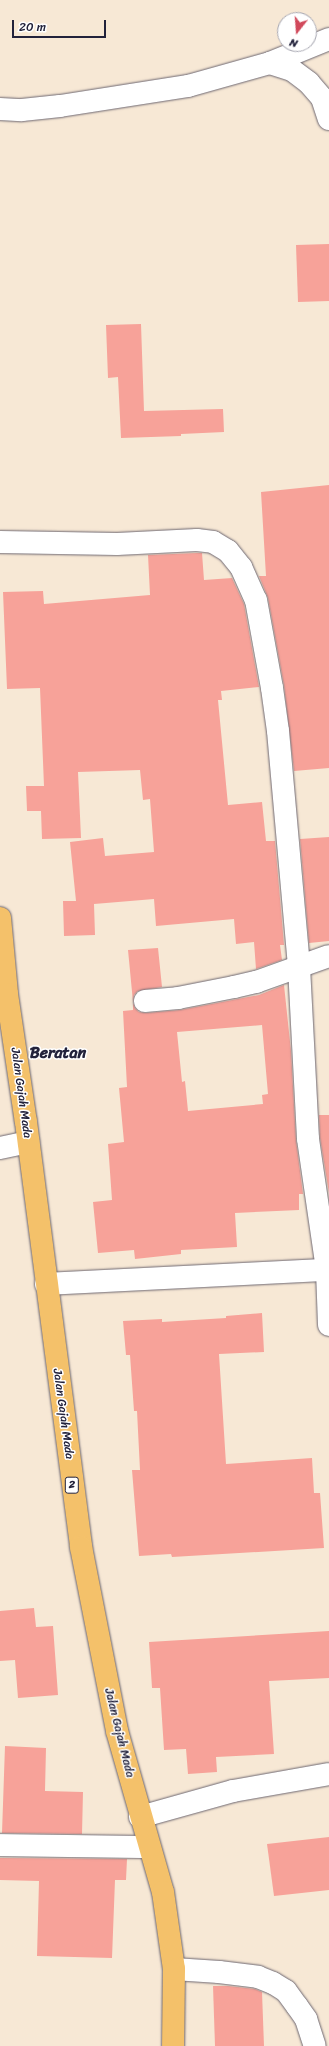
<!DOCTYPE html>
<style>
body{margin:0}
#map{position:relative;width:329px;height:2046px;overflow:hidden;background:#f7e8d5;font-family:Sriracha,sans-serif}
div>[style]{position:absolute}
.building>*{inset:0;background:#f7a299}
.roads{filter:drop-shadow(0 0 1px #6d6771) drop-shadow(0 0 1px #6d6771)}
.minor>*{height:22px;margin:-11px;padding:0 11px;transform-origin:11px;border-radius:11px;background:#fff}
.trunk>*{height:22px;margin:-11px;padding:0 11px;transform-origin:11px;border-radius:11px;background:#f4c16a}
span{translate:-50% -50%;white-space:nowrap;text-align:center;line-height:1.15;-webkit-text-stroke:3px #fff;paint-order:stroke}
.shield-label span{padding:1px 3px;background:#fff;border:1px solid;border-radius:3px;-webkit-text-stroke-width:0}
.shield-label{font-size:11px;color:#22223b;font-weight:700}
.street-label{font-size:12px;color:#22223b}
.district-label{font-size:16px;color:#22223b;font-weight:700}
.north{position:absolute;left:277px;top:12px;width:40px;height:40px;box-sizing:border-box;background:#fff;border:1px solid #a7a7b1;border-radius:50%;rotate:197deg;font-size:11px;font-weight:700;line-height:16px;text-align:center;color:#22223b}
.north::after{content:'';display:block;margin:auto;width:14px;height:18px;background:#d1495b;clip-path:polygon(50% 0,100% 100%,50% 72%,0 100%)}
.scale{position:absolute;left:12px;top:20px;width:94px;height:18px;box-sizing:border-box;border:2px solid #22223b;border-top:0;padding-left:5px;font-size:12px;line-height:14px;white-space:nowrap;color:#22223b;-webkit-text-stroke:3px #fff;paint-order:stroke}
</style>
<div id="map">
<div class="building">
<i style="clip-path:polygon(329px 244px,329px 301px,298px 302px,296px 245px)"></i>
<i style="clip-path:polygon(141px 324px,144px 411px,223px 409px,224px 432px,181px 434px,181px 436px,121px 438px,118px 377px,108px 378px,106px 325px)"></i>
<i style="clip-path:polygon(329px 485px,329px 768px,294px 771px,284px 686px,268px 598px,259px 576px,266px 576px,261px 492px)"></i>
<i style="clip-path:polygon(197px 553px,202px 553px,204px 580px,232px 578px,244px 604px,259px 687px,221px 691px,222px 700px,218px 700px,228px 805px,262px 802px,266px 841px,275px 841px,284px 945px,280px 945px,282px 960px,256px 969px,254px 942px,236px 944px,234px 919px,156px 926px,154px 899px,94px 904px,95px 935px,64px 936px,63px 901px,76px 901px,70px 842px,103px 838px,105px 856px,154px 852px,150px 799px,143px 800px,140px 770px,78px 772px,81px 838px,42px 839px,41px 811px,27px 811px,26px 786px,44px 786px,40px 688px,7px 689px,3px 592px,43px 591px,44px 604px,150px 595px,148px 555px)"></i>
<i style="clip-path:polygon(329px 837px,329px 941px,309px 943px,300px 839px)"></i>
<i style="clip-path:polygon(158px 948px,162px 987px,138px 991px,134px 995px,133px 1002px,128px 950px)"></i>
<i style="clip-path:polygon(evenodd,284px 985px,291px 1051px,296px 1140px,303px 1194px,299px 1194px,299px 1210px,235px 1213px,237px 1247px,181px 1250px,181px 1254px,135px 1259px,134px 1250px,98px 1253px,93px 1202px,112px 1200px,108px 1144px,124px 1142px,119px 1088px,127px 1087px,123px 1011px,133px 1010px,133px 1003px,135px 1008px,139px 1012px,146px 1013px,180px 1010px,259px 995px,284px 985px,262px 1025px,268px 1094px,262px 1095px,263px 1104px,188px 1111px,185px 1081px,182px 1082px,177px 1032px,262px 1025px)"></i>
<i style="clip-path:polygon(319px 1115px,329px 1115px,329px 1193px,320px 1138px)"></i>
<i style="clip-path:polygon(262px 1313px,264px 1352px,219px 1354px,226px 1464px,312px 1458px,314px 1493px,320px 1493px,324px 1548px,172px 1557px,171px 1554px,139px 1556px,132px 1470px,140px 1470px,137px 1411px,134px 1411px,130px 1355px,126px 1355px,123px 1321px,162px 1319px,162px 1322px,226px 1318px,226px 1316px)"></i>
<i style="clip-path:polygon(34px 1608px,36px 1627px,53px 1626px,58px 1695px,18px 1698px,15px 1660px,0 1661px,0 1611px)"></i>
<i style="clip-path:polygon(329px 1631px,329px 1678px,269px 1681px,274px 1754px,216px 1757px,217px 1772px,188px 1774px,186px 1749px,164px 1750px,160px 1688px,152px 1688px,149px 1642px)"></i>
<i style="clip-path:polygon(5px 1746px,46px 1748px,45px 1791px,83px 1792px,82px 1834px,2px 1833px)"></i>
<i style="clip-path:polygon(329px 1837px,329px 1890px,274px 1896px,267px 1844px)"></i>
<i style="clip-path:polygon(0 1858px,127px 1859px,126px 1880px,115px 1880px,112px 1958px,37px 1956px,39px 1881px,0 1880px)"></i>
<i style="clip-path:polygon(213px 1986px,228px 1986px,255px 1989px,262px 1992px,264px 2046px,215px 2046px)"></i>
</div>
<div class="roads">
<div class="minor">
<i style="left:270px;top:63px;width:23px;rotate:18deg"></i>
<i style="left:292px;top:70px;width:21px;rotate:37deg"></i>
<i style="left:309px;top:83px;width:20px;rotate:49deg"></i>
<i style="left:322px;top:98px;width:22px;rotate:72deg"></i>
<i style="left:0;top:109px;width:22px;rotate:3deg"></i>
<i style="left:22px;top:110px;width:38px;rotate:-6deg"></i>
<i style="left:60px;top:106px;width:130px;rotate:-8.9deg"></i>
<i style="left:188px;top:86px;width:85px;rotate:-15.7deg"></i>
<i style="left:270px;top:63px;width:64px;rotate:-22.1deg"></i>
<i style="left:0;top:542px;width:117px;rotate:1deg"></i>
<i style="left:117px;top:544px;width:80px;rotate:-2.9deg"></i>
<i style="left:197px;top:540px;width:16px;rotate:7deg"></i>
<i style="left:213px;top:542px;width:17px;rotate:31deg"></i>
<i style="left:228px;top:551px;width:21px;rotate:51deg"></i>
<i style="left:241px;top:567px;width:36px;rotate:66deg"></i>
<i style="left:256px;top:600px;width:89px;rotate:79.7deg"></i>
<i style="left:272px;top:688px;width:43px;rotate:82.1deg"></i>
<i style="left:278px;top:731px;width:237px;rotate:84.9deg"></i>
<i style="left:299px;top:967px;width:172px;rotate:87deg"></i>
<i style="left:308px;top:1139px;width:132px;rotate:81.7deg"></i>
<i style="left:327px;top:1270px;width:55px;rotate:87.9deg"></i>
<i style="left:145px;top:1001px;width:33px;rotate:-5deg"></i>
<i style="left:178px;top:998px;width:57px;rotate:-11.1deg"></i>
<i style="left:234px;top:987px;width:23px;rotate:-13deg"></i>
<i style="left:256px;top:982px;width:77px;rotate:-19.6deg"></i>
<i style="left:0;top:1148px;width:29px;rotate:-12deg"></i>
<i style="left:46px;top:1284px;width:281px;rotate:-2.9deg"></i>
<i style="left:140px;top:1817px;width:97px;rotate:-15.6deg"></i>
<i style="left:233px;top:1791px;width:97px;rotate:-10deg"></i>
<i style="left:0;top:1845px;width:149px;rotate:0.8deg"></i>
<i style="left:174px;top:1969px;width:45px;rotate:3.8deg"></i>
<i style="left:219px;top:1972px;width:39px;rotate:7deg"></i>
<i style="left:258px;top:1977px;width:16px;rotate:22deg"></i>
<i style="left:273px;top:1983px;width:15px;rotate:32deg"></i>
<i style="left:286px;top:1991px;width:19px;rotate:54deg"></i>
<i style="left:297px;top:2006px;width:16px;rotate:55deg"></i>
<i style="left:306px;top:2019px;width:28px;rotate:72deg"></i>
</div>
<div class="trunk">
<i style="left:0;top:918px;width:76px;rotate:84.7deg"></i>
<i style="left:7px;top:994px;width:129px;rotate:81.6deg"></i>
<i style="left:26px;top:1122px;width:429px;rotate:82.6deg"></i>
<i style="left:81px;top:1547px;width:187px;rotate:78.9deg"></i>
<i style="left:117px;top:1731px;width:167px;rotate:74.1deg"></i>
<i style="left:163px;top:1892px;width:78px;rotate:81.9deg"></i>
<i style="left:174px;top:1969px;width:77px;rotate:90.7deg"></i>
</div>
</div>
<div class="shield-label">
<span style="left:72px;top:1485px">2</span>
</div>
<div class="street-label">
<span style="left:21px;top:1093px;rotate:82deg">Jalan Gajah Mada</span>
<span style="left:63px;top:1414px;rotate:82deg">Jalan Gajah Mada</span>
<span style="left:119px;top:1733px;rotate:76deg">Jalan Gajah Mada</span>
</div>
<div class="district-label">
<span style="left:58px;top:1053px">Beratan</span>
</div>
<div class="north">N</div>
<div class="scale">20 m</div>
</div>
